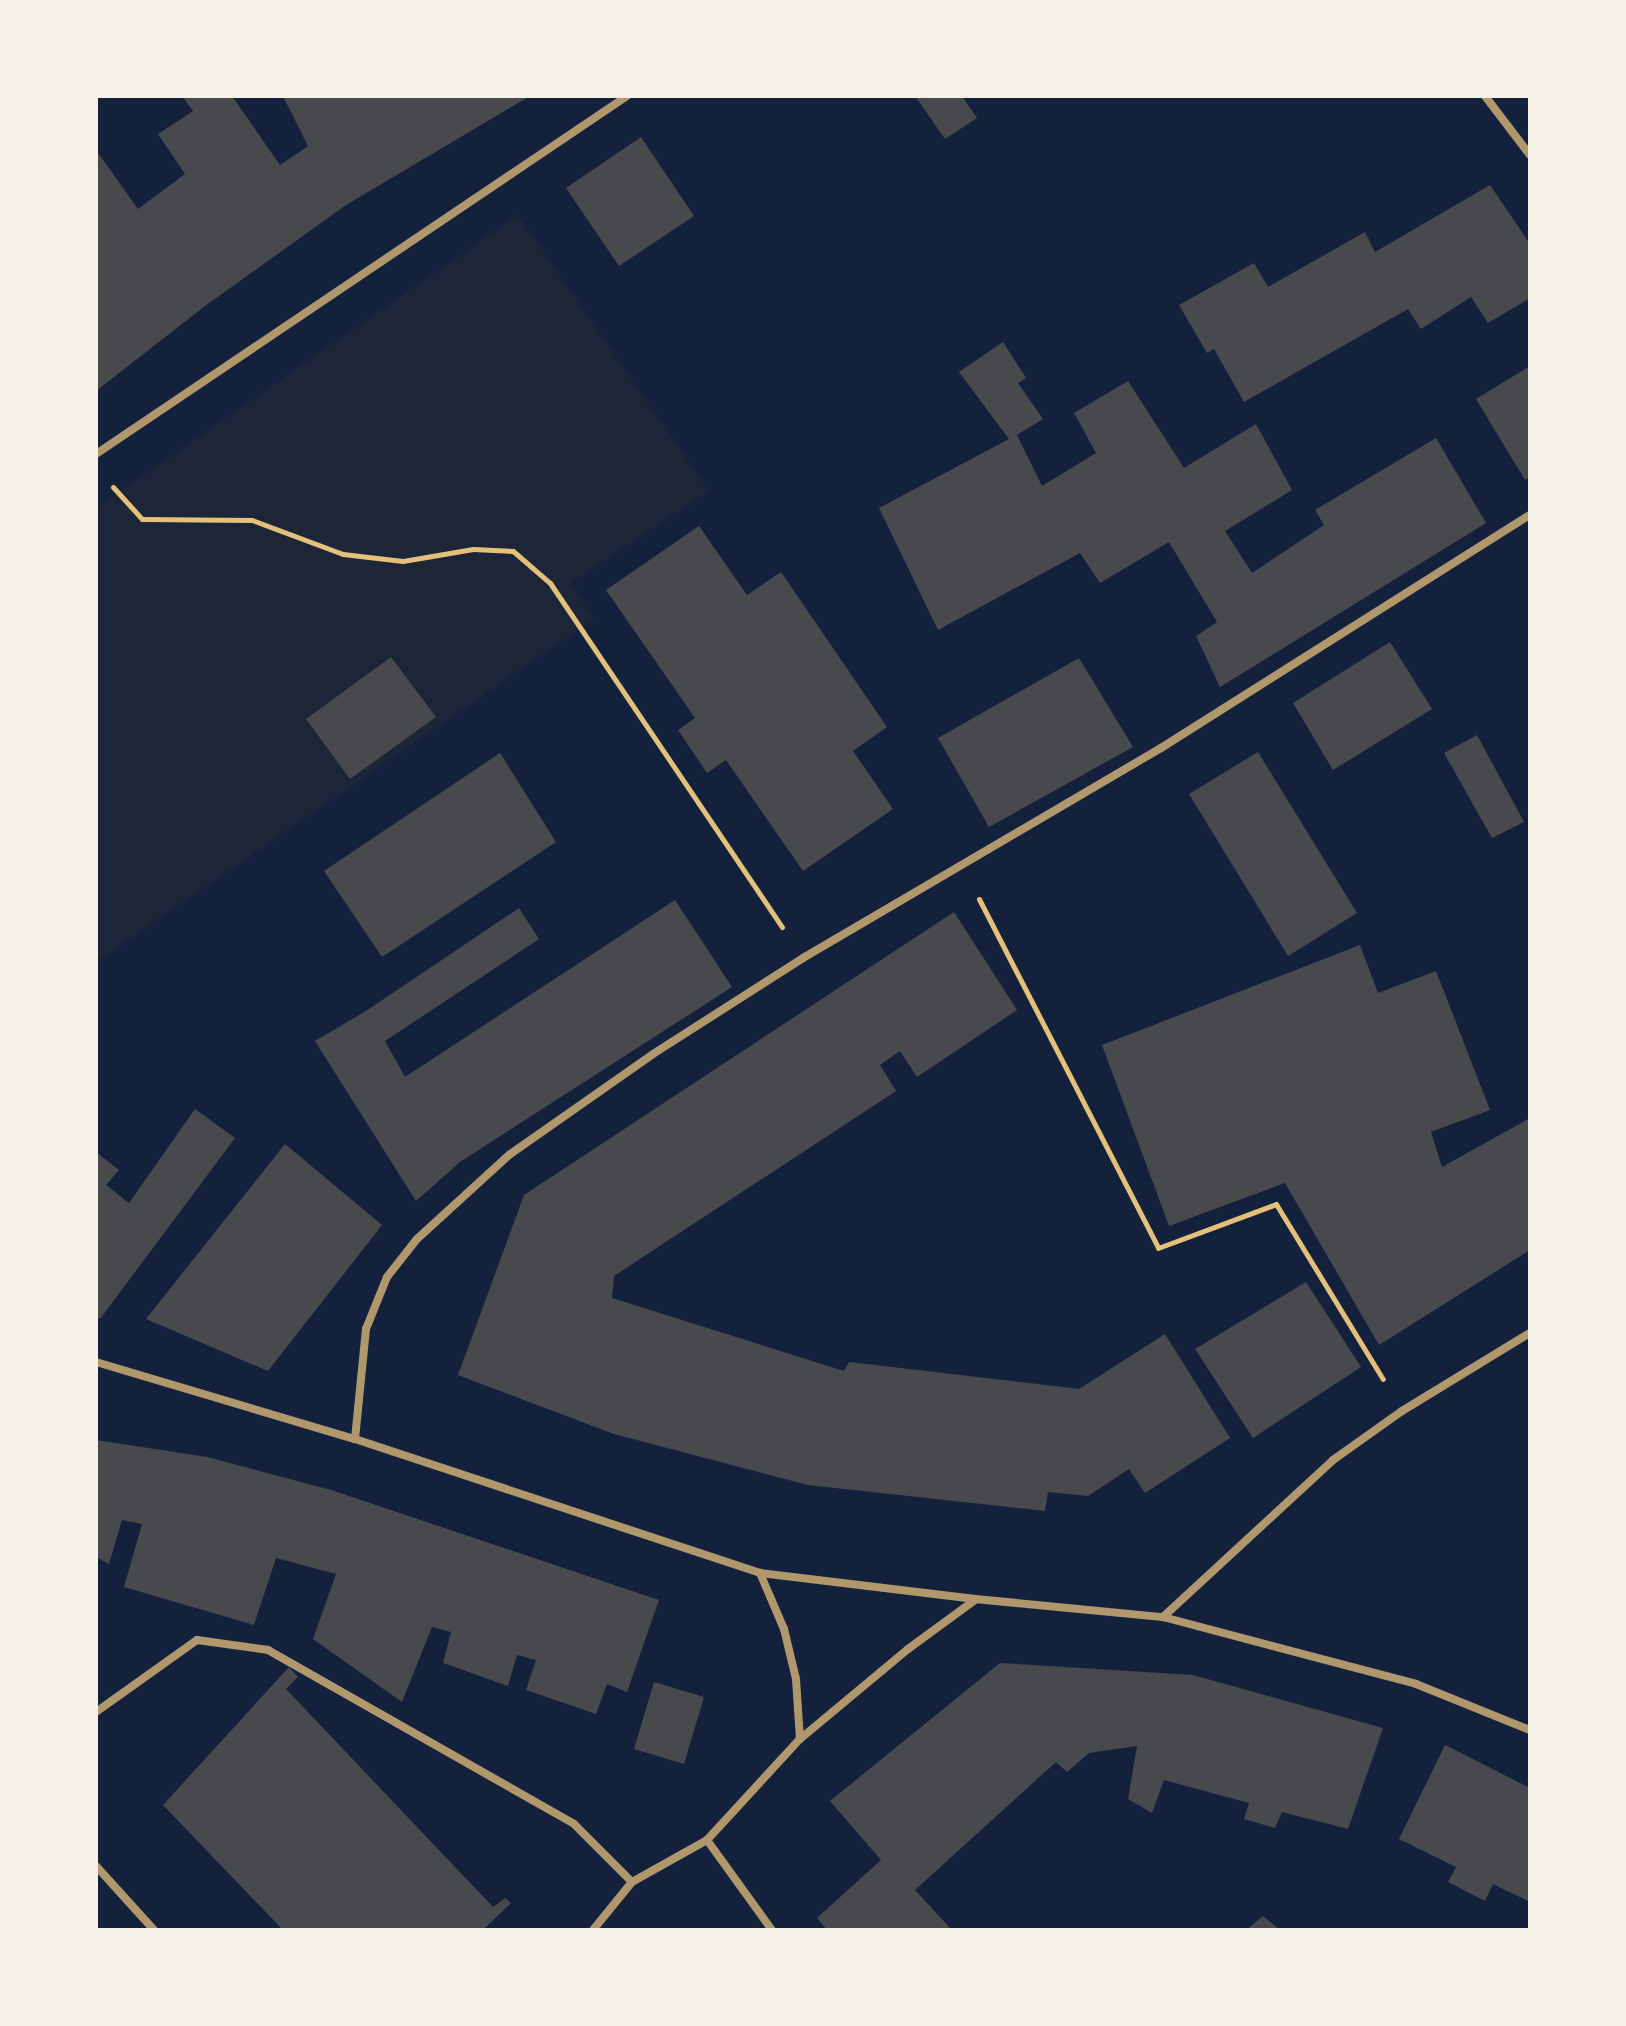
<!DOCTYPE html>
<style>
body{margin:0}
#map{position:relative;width:1626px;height:2026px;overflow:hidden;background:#14213d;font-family:Inter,sans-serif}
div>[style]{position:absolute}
.green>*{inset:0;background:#1d2539}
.building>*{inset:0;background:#48494c}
.path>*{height:5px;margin:-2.5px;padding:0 2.5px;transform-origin:2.5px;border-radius:2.5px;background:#e5c07b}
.minor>*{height:8px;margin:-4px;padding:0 4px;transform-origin:4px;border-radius:4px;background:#b1986c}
span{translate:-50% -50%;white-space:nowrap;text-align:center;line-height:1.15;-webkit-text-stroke:6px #f6f1e7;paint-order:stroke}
.frame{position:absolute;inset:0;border:98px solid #f6f1e7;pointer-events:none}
</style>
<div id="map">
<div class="green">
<i style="clip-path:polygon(518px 215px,709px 491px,571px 583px,594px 619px,96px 962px,96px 508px)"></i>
</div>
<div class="building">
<i style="clip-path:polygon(182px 96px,232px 96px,280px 165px,308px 146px,283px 96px,530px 96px,346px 205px,205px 306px,96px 391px,96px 150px,138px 209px,185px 174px,158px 134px,193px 111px)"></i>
<i style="clip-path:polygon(915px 96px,962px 96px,977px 118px,945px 139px)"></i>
<i style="clip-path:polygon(641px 137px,694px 216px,619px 266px,566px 188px)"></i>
<i style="clip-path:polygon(1490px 185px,1530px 244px,1530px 298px,1488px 323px,1471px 297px,1421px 329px,1408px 309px,1244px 402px,1214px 349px,1207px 353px,1179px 305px,1254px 263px,1268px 287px,1365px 232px,1375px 252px)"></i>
<i style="clip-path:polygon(1003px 342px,1026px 378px,1018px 383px,1043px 419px,1017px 435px,1042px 486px,1096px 453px,1074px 413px,1128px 381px,1184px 468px,1256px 424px,1292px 490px,1225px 531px,1252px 573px,1324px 525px,1315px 510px,1436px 438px,1486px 523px,1220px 687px,1196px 636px,1217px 622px,1169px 542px,1100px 583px,1080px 553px,938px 630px,879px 508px,1009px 439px,959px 372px)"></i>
<i style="clip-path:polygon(1530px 366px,1530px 477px,1525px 480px,1476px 399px)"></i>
<i style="clip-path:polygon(699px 526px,747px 595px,781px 572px,887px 727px,853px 751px,893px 809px,803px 871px,726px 760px,707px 773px,678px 730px,695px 718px,606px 590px)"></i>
<i style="clip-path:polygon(1390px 642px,1432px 709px,1333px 770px,1293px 703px)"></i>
<i style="clip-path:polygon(391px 657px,436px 717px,350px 779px,306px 719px)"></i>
<i style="clip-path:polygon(1079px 658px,1133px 747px,989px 827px,938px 738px)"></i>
<i style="clip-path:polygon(1477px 735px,1524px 822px,1492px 838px,1444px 753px)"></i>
<i style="clip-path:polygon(1258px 752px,1357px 913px,1288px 956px,1189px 794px)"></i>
<i style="clip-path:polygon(500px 753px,556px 842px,382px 957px,324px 871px)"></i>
<i style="clip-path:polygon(675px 900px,732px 987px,460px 1162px,416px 1201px,315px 1041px,366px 1011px,519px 908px,539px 939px,385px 1041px,405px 1077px)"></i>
<i style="clip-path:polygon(954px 912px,1017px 1010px,917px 1077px,900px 1051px,880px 1065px,896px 1091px,614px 1276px,612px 1298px,844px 1371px,849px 1362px,1079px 1389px,1165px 1334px,1230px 1438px,1145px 1493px,1129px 1469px,1088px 1496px,1048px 1492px,1045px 1511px,808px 1485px,614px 1434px,458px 1375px,524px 1195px)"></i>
<i style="clip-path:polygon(1360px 945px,1378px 993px,1436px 971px,1490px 1110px,1431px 1132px,1442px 1167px,1530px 1118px,1530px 1250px,1379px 1345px,1285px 1183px,1169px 1226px,1102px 1045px)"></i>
<i style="clip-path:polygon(195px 1109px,235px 1138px,100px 1319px,96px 1316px,96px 1152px,119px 1170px,106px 1185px,129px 1203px)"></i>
<i style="clip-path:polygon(285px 1144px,382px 1225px,268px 1371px,146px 1319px)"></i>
<i style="clip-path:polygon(1306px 1282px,1361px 1367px,1253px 1438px,1195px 1349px)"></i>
<i style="clip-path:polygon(96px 1440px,207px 1457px,331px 1490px,659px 1600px,627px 1692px,607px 1684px,596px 1714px,526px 1690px,536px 1660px,517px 1655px,508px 1686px,443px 1663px,451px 1632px,432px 1627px,402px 1702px,313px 1639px,336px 1574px,276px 1558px,254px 1625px,124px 1587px,142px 1524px,122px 1520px,109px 1564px,96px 1557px)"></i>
<i style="clip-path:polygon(1000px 1663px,1193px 1675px,1383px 1728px,1348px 1829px,1282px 1812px,1275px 1828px,1244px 1819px,1249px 1803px,1164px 1780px,1152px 1813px,1128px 1799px,1137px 1746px,1089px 1753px,1067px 1772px,1056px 1762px,915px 1890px,952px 1930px,827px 1930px,817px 1918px,881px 1860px,830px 1801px)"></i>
<i style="clip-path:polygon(289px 1667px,298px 1677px,286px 1689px,493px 1907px,505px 1898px,511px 1903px,483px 1930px,283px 1930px,163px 1805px)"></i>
<i style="clip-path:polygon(654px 1682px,704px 1697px,684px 1764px,634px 1749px)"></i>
<i style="clip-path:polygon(1445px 1745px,1530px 1788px,1530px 1902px,1493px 1884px,1485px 1901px,1448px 1882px,1456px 1867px,1399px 1839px)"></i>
<i style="clip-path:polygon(1263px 1916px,1280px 1930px,1246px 1930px)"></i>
</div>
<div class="path">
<i style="left:113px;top:487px;width:43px;rotate:47.8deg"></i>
<i style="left:142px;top:519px;width:110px;rotate:0.5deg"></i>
<i style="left:252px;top:520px;width:97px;rotate:20.5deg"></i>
<i style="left:343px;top:554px;width:60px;rotate:6.7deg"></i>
<i style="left:403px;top:561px;width:71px;rotate:-9.7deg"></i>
<i style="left:473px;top:549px;width:40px;rotate:2.9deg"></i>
<i style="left:513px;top:551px;width:49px;rotate:40.9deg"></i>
<i style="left:550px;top:583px;width:415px;rotate:56deg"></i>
<i style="left:979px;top:899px;width:392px;rotate:62.8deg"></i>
<i style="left:1158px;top:1248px;width:126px;rotate:-20.4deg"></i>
<i style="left:1276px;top:1204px;width:205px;rotate:58.6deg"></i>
</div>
<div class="minor">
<i style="left:1485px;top:96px;width:74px;rotate:52.7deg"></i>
<i style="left:96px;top:454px;width:640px;rotate:-33.99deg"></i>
<i style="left:96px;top:1362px;width:270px;rotate:16.6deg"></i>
<i style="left:355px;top:1439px;width:427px;rotate:18.3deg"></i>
<i style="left:760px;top:1573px;width:217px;rotate:6.9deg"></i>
<i style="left:975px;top:1599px;width:189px;rotate:5.5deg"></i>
<i style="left:1163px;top:1617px;width:262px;rotate:14.8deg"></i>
<i style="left:1416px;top:1684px;width:123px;rotate:22deg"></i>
<i style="left:355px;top:1439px;width:111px;rotate:-84.3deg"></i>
<i style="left:366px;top:1329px;width:56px;rotate:-68deg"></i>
<i style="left:387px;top:1277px;width:48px;rotate:-51.7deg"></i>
<i style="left:417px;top:1239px;width:125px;rotate:-42.4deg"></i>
<i style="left:509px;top:1155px;width:176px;rotate:-35deg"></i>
<i style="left:653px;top:1054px;width:178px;rotate:-32.6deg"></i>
<i style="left:803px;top:958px;width:415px;rotate:-30.4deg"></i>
<i style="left:1161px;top:748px;width:436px;rotate:-32.3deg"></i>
<i style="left:760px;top:1573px;width:61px;rotate:66.8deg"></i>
<i style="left:784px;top:1629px;width:51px;rotate:76.5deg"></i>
<i style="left:796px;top:1679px;width:60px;rotate:86.2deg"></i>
<i style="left:1163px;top:1617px;width:231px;rotate:-42.7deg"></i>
<i style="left:1333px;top:1460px;width:85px;rotate:-35.4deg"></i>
<i style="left:1402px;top:1411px;width:150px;rotate:-31.4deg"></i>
<i style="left:96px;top:1712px;width:124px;rotate:-35.5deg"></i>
<i style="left:197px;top:1640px;width:72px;rotate:8deg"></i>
<i style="left:268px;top:1650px;width:352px;rotate:29.6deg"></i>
<i style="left:574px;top:1824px;width:82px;rotate:45deg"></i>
<i style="left:707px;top:1840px;width:111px;rotate:54.2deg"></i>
<i style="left:96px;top:1866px;width:86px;rotate:47.8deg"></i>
<i style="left:593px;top:1930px;width:62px;rotate:-50.9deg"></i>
<i style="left:632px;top:1882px;width:86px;rotate:-29.2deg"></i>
<i style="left:707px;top:1840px;width:137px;rotate:-47.4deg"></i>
<i style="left:800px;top:1739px;width:141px;rotate:-39.8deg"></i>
<i style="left:908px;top:1649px;width:83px;rotate:-36.2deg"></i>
</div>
<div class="frame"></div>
</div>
